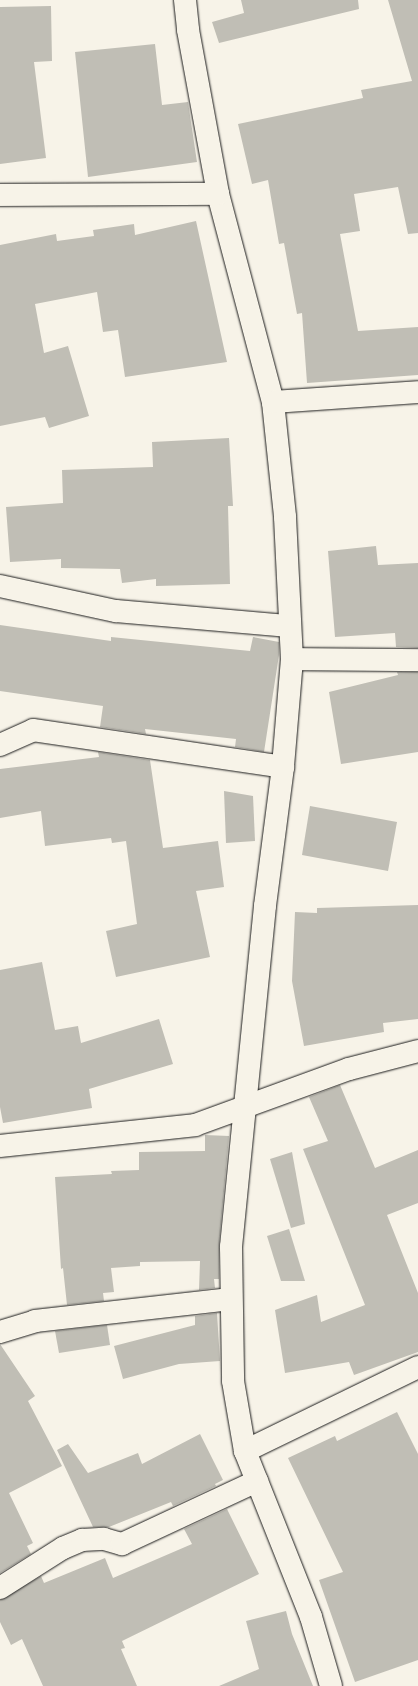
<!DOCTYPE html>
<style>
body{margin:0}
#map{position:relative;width:418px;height:1686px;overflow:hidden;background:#f7f3e8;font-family:Delius,sans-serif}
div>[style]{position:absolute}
.building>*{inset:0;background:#c0beb5}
.roads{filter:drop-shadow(0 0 1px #1c1c1c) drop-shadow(0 0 1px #1c1c1c)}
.street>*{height:22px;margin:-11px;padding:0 11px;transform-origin:11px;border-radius:11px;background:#f7f3e8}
span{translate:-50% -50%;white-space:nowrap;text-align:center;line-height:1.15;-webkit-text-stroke:4px #f7f3e8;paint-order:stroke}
</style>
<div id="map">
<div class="building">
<i style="clip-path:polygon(241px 0,358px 0,359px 9px,219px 43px,212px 22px,244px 13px)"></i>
<i style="clip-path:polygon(388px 0,418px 0,418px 233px,408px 234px,398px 187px,354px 194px,360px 231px,340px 234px,358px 331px,418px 327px,418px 375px,307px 383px,302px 313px,297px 314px,284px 243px,279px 244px,268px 180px,252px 184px,238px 124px,363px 98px,361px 90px,412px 81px)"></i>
<i style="clip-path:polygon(51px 6px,52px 61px,34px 62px,46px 158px,0 164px,0 7px)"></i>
<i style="clip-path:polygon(155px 44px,162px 105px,188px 102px,197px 162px,88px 177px,75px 52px)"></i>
<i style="clip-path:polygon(196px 221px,227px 362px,125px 377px,118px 330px,103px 332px,97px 292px,35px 304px,44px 353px,68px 346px,89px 416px,49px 428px,45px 417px,0 426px,0 245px,56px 234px,57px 241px,94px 236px,93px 230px,134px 224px,135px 235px)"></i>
<i style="clip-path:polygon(229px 438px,233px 506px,228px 506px,230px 584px,156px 586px,156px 579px,122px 583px,120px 569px,61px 568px,61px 559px,10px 562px,6px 507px,63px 503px,62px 470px,153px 467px,152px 442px)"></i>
<i style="clip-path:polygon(376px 546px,378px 565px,418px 563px,418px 648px,396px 647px,395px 633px,335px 637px,328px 551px)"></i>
<i style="clip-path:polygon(0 625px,111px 641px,111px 637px,250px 651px,253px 637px,279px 642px,279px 655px,264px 752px,235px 747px,236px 739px,145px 729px,146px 734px,100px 727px,103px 706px,0 691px)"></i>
<i style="clip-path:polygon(397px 672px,418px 672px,418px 752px,341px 764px,329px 692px,398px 675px)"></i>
<i style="clip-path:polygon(98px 752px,150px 760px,163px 848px,218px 841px,224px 887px,196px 891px,210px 957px,116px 977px,106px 931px,137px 924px,126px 841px,112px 843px,111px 838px,45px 846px,41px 811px,0 818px,0 769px,99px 757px)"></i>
<i style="clip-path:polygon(224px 791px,253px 796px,255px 841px,226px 843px)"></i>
<i style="clip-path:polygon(310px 806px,397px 822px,388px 871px,302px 855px)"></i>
<i style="clip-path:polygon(418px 905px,418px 1019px,383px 1023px,384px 1032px,304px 1046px,292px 981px,295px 912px,317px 913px,317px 908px)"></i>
<i style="clip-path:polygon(42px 962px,55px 1030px,78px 1026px,81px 1043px,159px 1019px,173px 1064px,89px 1089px,92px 1108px,3px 1123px,0 1107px,0 970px)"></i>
<i style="clip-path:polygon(340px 1085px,375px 1168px,418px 1150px,418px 1203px,387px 1215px,418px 1293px,418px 1352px,354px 1375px,349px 1362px,285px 1373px,275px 1310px,317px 1295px,321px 1322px,365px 1305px,303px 1149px,328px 1141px,309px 1097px)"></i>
<i style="clip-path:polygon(205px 1135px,229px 1136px,219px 1246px,219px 1279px,214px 1279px,215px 1288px,199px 1290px,200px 1261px,140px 1262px,140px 1266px,111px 1268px,114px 1292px,103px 1293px,104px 1301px,67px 1305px,63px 1268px,61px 1269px,55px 1177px,112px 1174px,111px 1171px,139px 1170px,139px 1152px,205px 1151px)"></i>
<i style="clip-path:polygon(292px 1152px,305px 1224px,291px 1228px,270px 1159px)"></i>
<i style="clip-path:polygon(289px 1229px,305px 1281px,281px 1281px,267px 1236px)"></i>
<i style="clip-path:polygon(217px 1313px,220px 1361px,179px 1364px,123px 1379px,114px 1346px,195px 1325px,195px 1316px)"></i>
<i style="clip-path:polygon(107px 1325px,110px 1345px,59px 1353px,55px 1331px)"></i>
<i style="clip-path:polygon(0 1344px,35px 1396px,28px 1401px,62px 1466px,9px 1493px,33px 1543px,27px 1546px,31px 1554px,0 1573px)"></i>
<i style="clip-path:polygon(397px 1412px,418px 1454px,418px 1660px,355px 1682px,319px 1580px,343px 1572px,288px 1458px,335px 1436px,337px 1441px)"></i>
<i style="clip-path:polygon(200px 1434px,223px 1480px,215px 1484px,216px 1486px,173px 1506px,171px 1502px,109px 1527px,93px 1527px,57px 1450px,68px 1444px,88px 1473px,138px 1453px,142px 1464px)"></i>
<i style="clip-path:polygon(227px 1509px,259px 1574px,122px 1641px,125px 1648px,121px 1649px,137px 1686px,43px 1686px,22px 1639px,11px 1645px,0 1622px,0 1600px,41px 1576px,44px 1583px,105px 1558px,113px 1578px,192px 1544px,184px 1529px)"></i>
<i style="clip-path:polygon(286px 1611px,292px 1634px,313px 1686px,219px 1686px,259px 1669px,246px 1621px)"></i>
</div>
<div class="roads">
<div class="street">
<i style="left:185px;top:0;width:30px;rotate:84deg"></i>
<i style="left:188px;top:30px;width:167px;rotate:79.6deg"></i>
<i style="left:218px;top:194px;width:215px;rotate:75.2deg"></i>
<i style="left:273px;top:402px;width:116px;rotate:84deg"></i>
<i style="left:285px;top:517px;width:142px;rotate:87.2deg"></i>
<i style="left:292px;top:659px;width:108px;rotate:94.8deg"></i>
<i style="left:283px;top:767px;width:140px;rotate:97.4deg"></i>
<i style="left:265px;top:906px;width:343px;rotate:95.7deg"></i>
<i style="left:231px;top:1247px;width:134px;rotate:89.1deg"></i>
<i style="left:233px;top:1381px;width:71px;rotate:80.3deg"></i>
<i style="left:245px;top:1451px;width:179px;rotate:68.3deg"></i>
<i style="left:311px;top:1617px;width:72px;rotate:73.8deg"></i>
<i style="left:0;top:195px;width:218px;rotate:-0.3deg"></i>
<i style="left:273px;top:402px;width:145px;rotate:-3.9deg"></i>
<i style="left:0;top:586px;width:119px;rotate:12.2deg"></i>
<i style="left:116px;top:611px;width:174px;rotate:5deg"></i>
<i style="left:292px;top:659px;width:126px;rotate:0.5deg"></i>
<i style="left:0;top:745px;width:36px;rotate:-24deg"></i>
<i style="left:33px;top:730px;width:253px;rotate:8.4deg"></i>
<i style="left:0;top:1146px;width:196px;rotate:-6.1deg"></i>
<i style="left:195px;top:1125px;width:164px;rotate:-20deg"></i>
<i style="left:349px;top:1069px;width:71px;rotate:-14.6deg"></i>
<i style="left:0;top:1332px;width:37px;rotate:-17deg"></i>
<i style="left:35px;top:1321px;width:197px;rotate:-6.4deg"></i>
<i style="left:245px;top:1451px;width:192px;rotate:-25.9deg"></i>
<i style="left:0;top:1588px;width:75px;rotate:-32.4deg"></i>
<i style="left:63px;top:1548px;width:21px;rotate:-23deg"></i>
<i style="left:82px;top:1540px;width:22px;rotate:-3deg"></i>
<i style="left:104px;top:1539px;width:19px;rotate:16deg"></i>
<i style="left:122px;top:1544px;width:149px;rotate:-25deg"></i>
</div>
</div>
</div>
